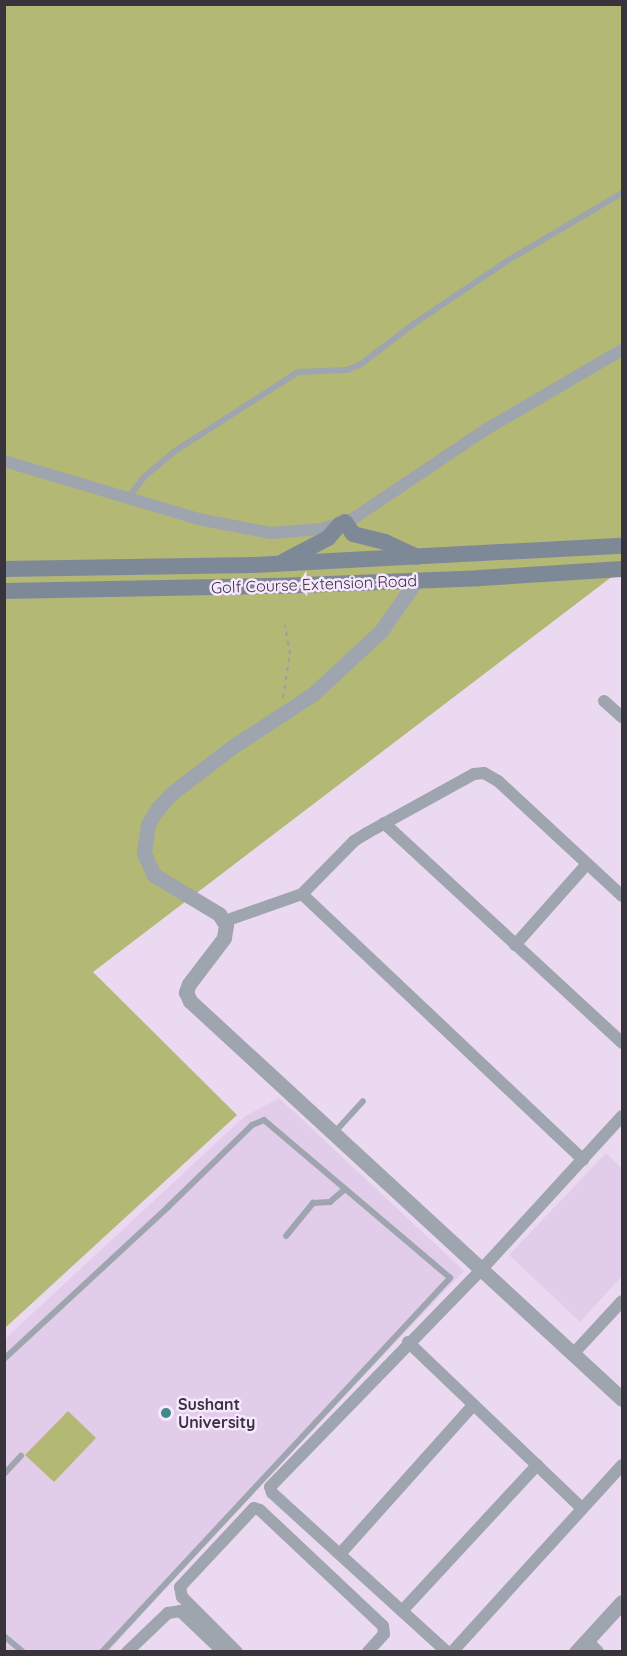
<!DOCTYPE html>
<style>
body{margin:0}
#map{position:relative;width:627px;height:1656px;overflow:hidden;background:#ead9f1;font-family:Quicksand,sans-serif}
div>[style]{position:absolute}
.built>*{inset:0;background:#e1ccea}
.green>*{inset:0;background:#b4b875}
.path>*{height:2px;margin-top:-1px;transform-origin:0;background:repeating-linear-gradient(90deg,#a498aa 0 4.5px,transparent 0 9px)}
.service>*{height:6px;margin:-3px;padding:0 3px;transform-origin:3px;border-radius:3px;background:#9ea5af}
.minor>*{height:12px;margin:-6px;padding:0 6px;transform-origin:6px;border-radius:6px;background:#9ea5af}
.tertiary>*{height:15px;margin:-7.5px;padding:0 7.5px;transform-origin:7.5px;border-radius:7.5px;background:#9ea5af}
.secondary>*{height:16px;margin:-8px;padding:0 8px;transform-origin:8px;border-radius:8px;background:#7e8997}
.dots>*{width:16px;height:16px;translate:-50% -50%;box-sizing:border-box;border:3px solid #f7e7ff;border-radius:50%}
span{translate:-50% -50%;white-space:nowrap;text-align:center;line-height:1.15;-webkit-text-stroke:5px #f7e7ff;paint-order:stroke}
.street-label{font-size:16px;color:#39333c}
.poi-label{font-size:16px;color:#39333c;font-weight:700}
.left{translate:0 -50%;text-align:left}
.frame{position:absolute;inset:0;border:6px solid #39333c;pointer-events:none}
</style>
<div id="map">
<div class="built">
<i style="clip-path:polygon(279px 1098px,464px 1271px,258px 1486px,109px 1651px,5px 1652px,5px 1339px,244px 1117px)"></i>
<i style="clip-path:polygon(606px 1153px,622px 1169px,622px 1276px,580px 1322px,509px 1255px)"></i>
</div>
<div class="green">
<i style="clip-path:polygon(5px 5px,622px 5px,622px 569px,93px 972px,237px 1115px,5px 1328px)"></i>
<i style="clip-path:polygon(68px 1411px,96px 1438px,54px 1482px,25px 1455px)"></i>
</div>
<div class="path">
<i style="left:283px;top:698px;width:45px;rotate:-81deg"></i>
<i style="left:290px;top:654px;width:29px;rotate:-100deg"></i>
</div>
<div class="service">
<i style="left:127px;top:499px;width:28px;rotate:-52deg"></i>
<i style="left:144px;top:477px;width:40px;rotate:-40deg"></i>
<i style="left:175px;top:451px;width:146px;rotate:-32.7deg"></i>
<i style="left:298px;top:372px;width:49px;rotate:-2.3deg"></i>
<i style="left:347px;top:370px;width:15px;rotate:-23deg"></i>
<i style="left:361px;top:364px;width:68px;rotate:-37.2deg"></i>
<i style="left:415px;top:323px;width:111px;rotate:-34deg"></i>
<i style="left:507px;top:261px;width:134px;rotate:-30.6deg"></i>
<i style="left:334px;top:1133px;width:43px;rotate:-47.8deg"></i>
<i style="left:286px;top:1236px;width:43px;rotate:-50.7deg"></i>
<i style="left:313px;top:1203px;width:17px;rotate:-3deg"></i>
<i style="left:330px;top:1202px;width:20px;rotate:-41deg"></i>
<i style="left:4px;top:1359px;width:224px;rotate:-42.8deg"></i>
<i style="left:168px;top:1207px;width:117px;rotate:-44.3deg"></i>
<i style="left:252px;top:1125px;width:13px;rotate:-23deg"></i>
<i style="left:264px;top:1120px;width:244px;rotate:40.3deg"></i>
<i style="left:450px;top:1278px;width:511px;rotate:132.94deg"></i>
<i style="left:4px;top:1474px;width:25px;rotate:-47deg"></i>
<i style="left:4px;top:1636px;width:25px;rotate:40deg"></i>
</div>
<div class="minor">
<i style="left:4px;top:461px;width:202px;rotate:16.6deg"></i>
<i style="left:198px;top:519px;width:74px;rotate:10.9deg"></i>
<i style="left:271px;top:533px;width:51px;rotate:-4.5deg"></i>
<i style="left:322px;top:529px;width:34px;rotate:-19deg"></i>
<i style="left:354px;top:518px;width:158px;rotate:-33.9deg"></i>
<i style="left:485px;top:430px;width:159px;rotate:-30.3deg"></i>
<i style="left:604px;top:701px;width:24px;rotate:42deg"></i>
<i style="left:384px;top:823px;width:324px;rotate:42.7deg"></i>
<i style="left:302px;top:894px;width:387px;rotate:43.4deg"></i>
<i style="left:225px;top:921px;width:82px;rotate:-19.3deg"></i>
<i style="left:302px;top:894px;width:74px;rotate:-45.5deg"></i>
<i style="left:354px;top:841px;width:15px;rotate:-32deg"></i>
<i style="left:367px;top:833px;width:122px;rotate:-28.9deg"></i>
<i style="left:474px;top:774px;width:10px;rotate:-6deg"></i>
<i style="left:484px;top:773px;width:16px;rotate:30deg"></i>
<i style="left:498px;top:781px;width:169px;rotate:42.8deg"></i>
<i style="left:515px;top:945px;width:108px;rotate:-48.4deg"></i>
<i style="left:408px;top:1342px;width:240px;rotate:43.7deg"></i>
<i style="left:573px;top:1354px;width:72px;rotate:-47.2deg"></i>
<i style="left:340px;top:1554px;width:200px;rotate:-48.2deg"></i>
<i style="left:402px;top:1611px;width:199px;rotate:-47.2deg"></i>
<i style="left:587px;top:1640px;width:16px;rotate:47deg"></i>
<i style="left:127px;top:1652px;width:57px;rotate:-43.6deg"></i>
<i style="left:168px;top:1613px;width:12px;rotate:-9deg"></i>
<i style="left:180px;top:1611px;width:59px;rotate:43.6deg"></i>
<i style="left:237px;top:1652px;width:78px;rotate:-135deg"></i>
<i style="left:182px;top:1597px;width:10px;rotate:-101deg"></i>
<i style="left:180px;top:1587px;width:108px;rotate:-46.9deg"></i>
<i style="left:254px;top:1508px;width:6px;rotate:18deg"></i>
<i style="left:260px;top:1510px;width:169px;rotate:43.3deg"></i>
<i style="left:383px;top:1626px;width:8px;rotate:83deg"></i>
<i style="left:384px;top:1634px;width:24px;rotate:132deg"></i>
<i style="left:447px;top:1652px;width:236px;rotate:-137.7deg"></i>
<i style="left:272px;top:1493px;width:6px;rotate:-108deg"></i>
<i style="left:270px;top:1487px;width:303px;rotate:-45.8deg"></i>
<i style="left:481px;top:1270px;width:209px;rotate:-47.5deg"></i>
<i style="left:452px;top:1652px;width:253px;rotate:-47.7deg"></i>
</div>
<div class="tertiary">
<i style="left:416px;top:581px;width:61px;rotate:125deg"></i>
<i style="left:381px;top:631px;width:93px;rotate:137.2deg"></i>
<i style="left:313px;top:694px;width:97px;rotate:146.8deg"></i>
<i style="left:232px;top:747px;width:76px;rotate:142.5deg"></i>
<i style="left:172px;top:793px;width:21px;rotate:133deg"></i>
<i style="left:158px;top:808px;width:19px;rotate:122deg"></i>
<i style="left:148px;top:824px;width:29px;rotate:98deg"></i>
<i style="left:144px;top:853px;width:24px;rotate:66deg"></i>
<i style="left:154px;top:875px;width:76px;rotate:31deg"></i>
<i style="left:219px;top:914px;width:13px;rotate:58deg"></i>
<i style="left:226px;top:925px;width:13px;rotate:99deg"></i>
<i style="left:224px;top:938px;width:58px;rotate:127.3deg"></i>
<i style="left:189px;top:984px;width:9px;rotate:111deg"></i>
<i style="left:186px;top:992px;width:10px;rotate:66deg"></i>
<i style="left:190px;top:1001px;width:587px;rotate:42.65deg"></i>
<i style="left:576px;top:1652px;width:68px;rotate:-47.4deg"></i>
</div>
<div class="secondary">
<i style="left:345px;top:522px;width:14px;rotate:56deg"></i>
<i style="left:353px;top:534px;width:33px;rotate:14deg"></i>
<i style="left:385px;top:542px;width:35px;rotate:25deg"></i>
<i style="left:284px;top:561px;width:50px;rotate:-27.6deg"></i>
<i style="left:328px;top:538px;width:18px;rotate:-49deg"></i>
<i style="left:4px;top:569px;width:250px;rotate:-0.9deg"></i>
<i style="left:254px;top:565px;width:368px;rotate:-3deg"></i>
<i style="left:4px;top:591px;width:272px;rotate:-1.1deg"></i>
<i style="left:276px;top:586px;width:204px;rotate:-2.2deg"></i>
<i style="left:480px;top:578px;width:142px;rotate:-3.6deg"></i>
</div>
<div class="dots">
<i style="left:166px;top:1413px;background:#418987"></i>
</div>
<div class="street-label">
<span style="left:314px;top:584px;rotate:-2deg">Golf Course Extension Road</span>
</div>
<div class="poi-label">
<span class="left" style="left:178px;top:1413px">Sushant<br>University</span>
</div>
<div class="frame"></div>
</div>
